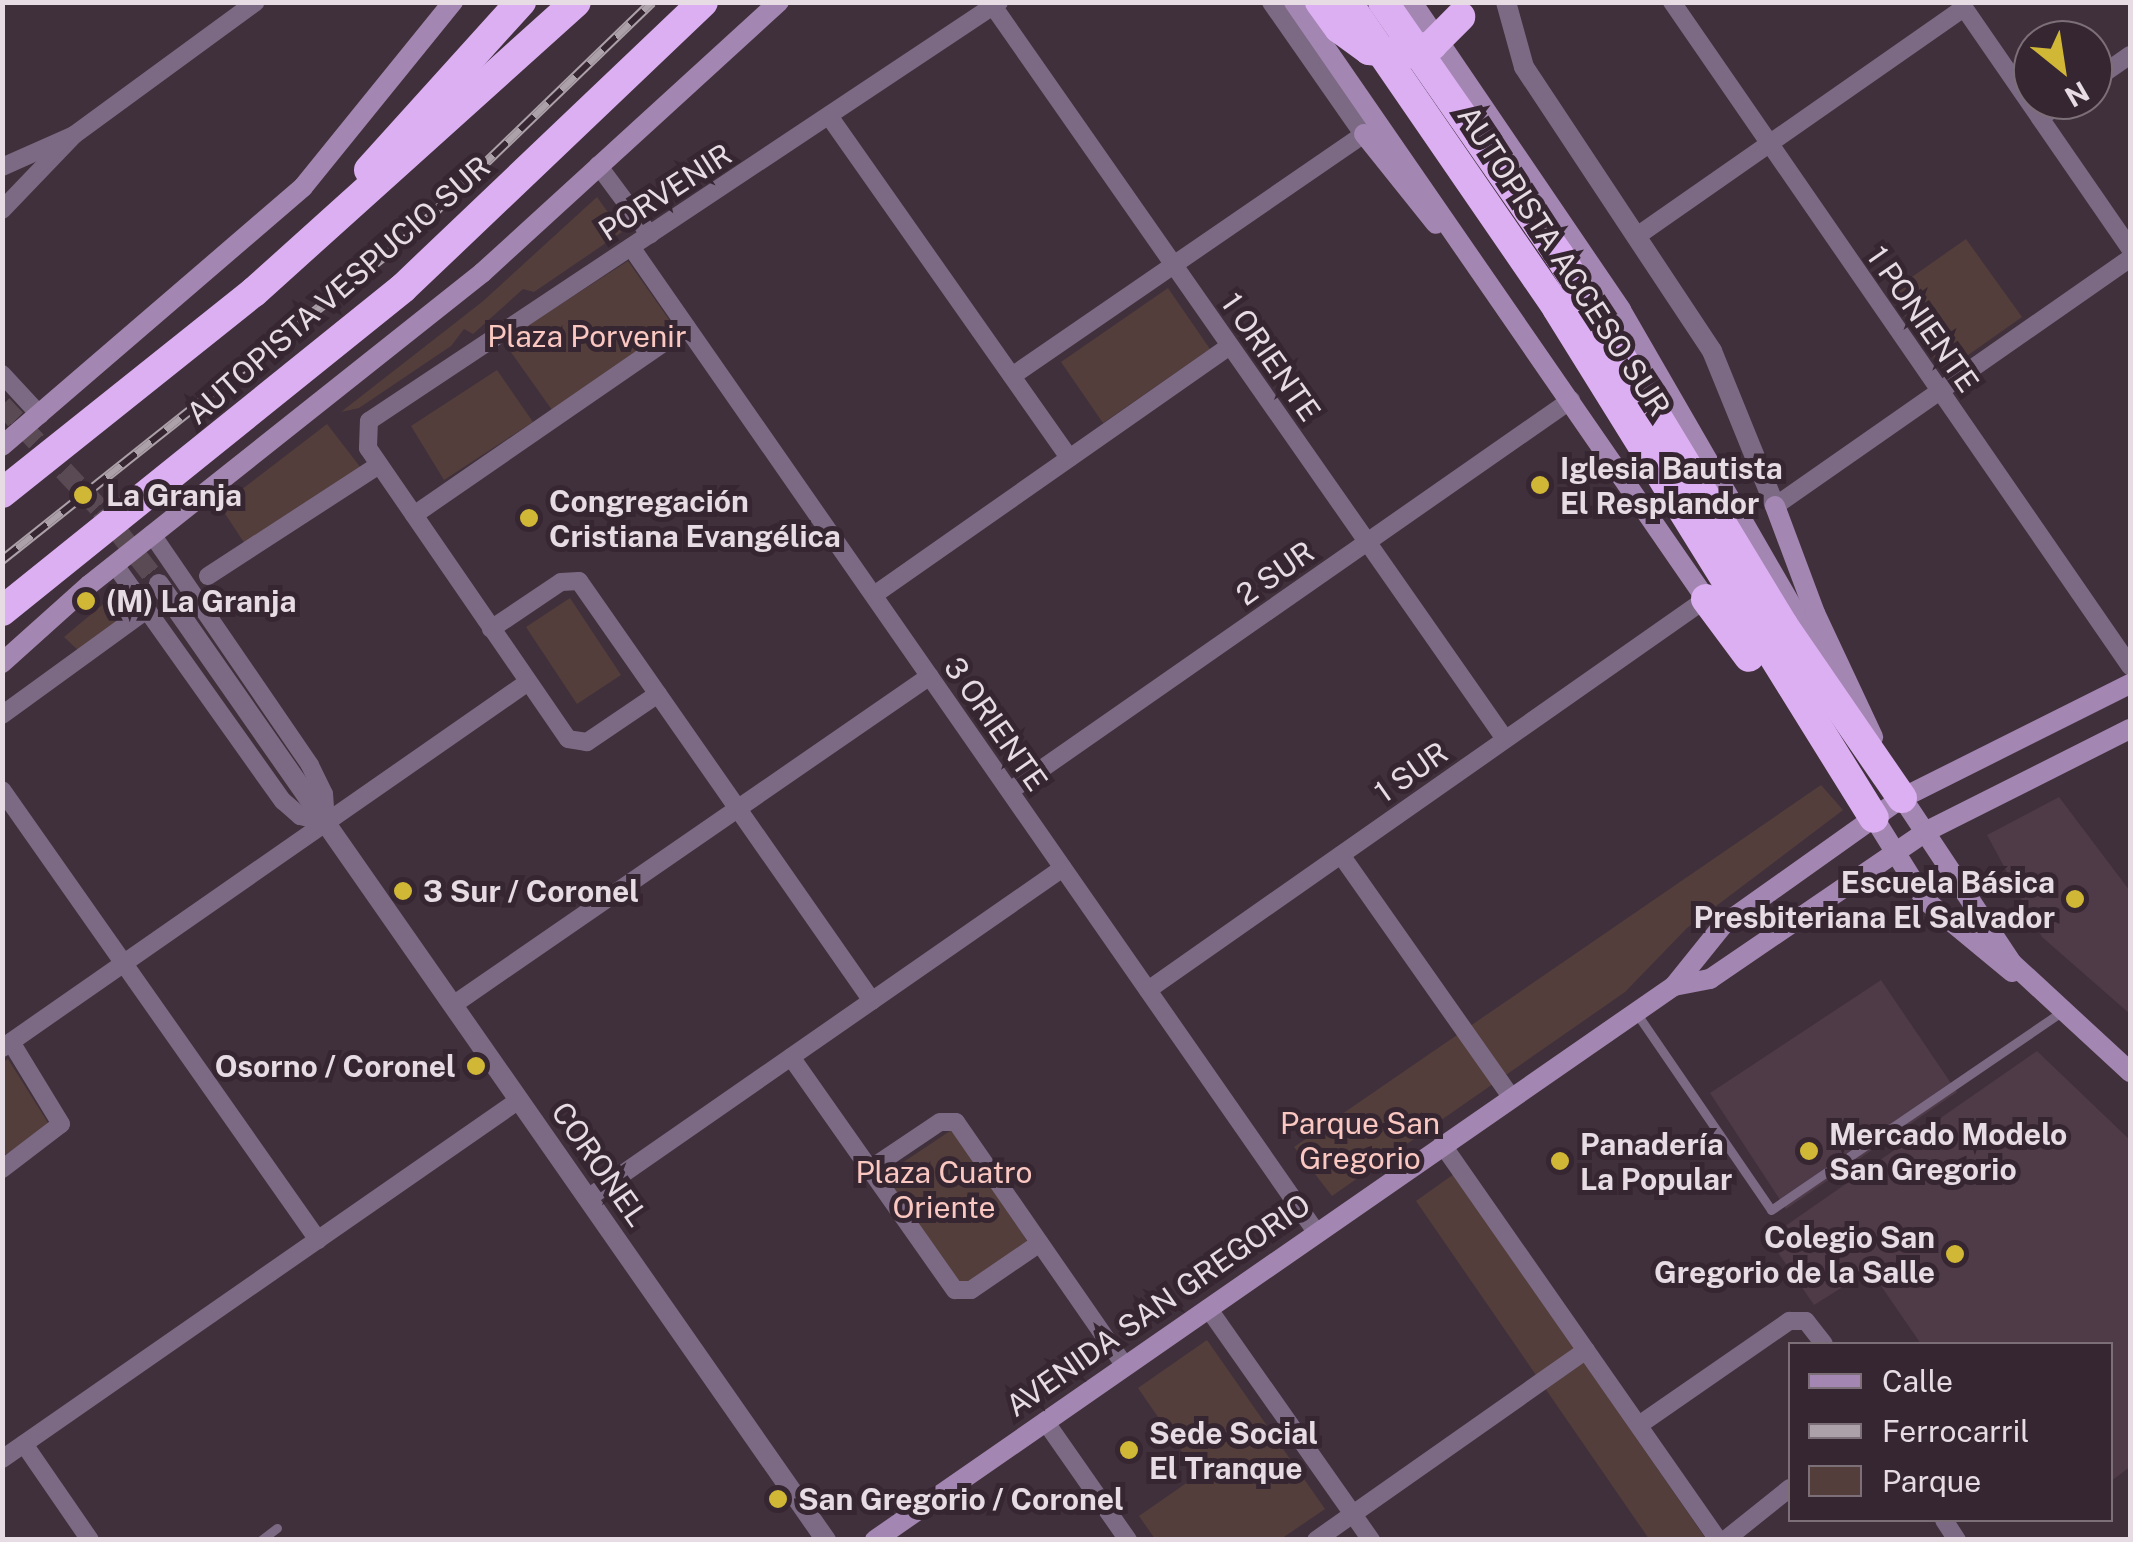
<!DOCTYPE html>
<meta charset="utf-8">
<style>
body{margin:0}
#map{position:relative;width:2133px;height:1542px;overflow:hidden;background:#40303b;font-family:"Public Sans",sans-serif}
div>[style]{position:absolute}
.built>*{inset:0;background:#4f3a48}
.green>*{inset:0;background:#533e3c}
.tertiary-tunnel>*{height:20px;margin-top:-10px;transform-origin:0;background:repeating-linear-gradient(90deg,#594a54 0 20px,transparent 0 30px)}
.service>*{height:9px;margin:-4.5px;padding:0 4.5px;transform-origin:4.5px;border-radius:4.5px;background:#7c6a85}
.minor>*{height:18px;margin:-9px;padding:0 9px;transform-origin:9px;border-radius:9px;background:#7c6a85}
.tertiary>*{height:20px;margin:-10px;padding:0 10px;transform-origin:10px;border-radius:10px;background:#7c6a85}
.secondary>*{height:20px;margin:-10px;padding:0 10px;transform-origin:10px;border-radius:10px;background:#a386b1}
.motorway>*{height:30px;margin:-15px;padding:0 15px;transform-origin:15px;border-radius:15px;background:#dcaff2}
.rail>*{height:10px;margin-top:-5px;transform-origin:0;background:repeating-linear-gradient(90deg,#362631 0 19px,#ada1a9 0 38px);box-sizing:border-box;border-block:2px solid #ada1a9}
.motorway-bridge>*{height:30px;margin:-15px;padding:0 15px;transform-origin:15px;border-radius:15px;background:#dcaff2}
.dots>*{width:28px;height:28px;translate:-50% -50%;box-sizing:border-box;border:5px solid #362631;border-radius:50%}
span{translate:-50% -50%;white-space:nowrap;text-align:center;line-height:1.15;-webkit-text-stroke:10px #362631;paint-order:stroke}
.street-label{font-size:30px;color:#e7dce3}
.park-label{font-size:30px;color:#fac7c1}
.poi-label{font-size:30px;color:#e7dce3;font-weight:700}
.left{translate:0 -50%;text-align:left}
.right{translate:-100% -50%;text-align:right}
.frame{position:absolute;inset:0;border:5px solid #e7dce3;pointer-events:none}
.legend{position:absolute;left:1788px;top:1342px;width:325px;height:180px;box-sizing:border-box;background:#362631;border:2px solid #7d6f78;margin:0;padding:12px 18px;list-style:none;font-size:30px;color:#e7dce3}
.legend li{display:flex;align-items:center;gap:20px;height:50px}
.legend b{width:50px;border:2px solid #7d6f78}
.north{position:absolute;left:2013px;top:20px;width:100px;height:100px;box-sizing:border-box;background:#362631;border:2px solid #7d6f78;border-radius:50%;rotate:150deg;font-size:28px;font-weight:700;line-height:40px;text-align:center;color:#e7dce3}
.north::after{content:'';display:block;margin:auto;width:35px;height:45px;background:#d1b736;clip-path:polygon(50% 0,100% 100%,50% 72%,0 100%)}
</style>
<div id="map">
<div class="built">
<i style="clip-path:polygon(2059px 797px,2130px 891px,2130px 1014px,2042px 937px,1987px 835px)"></i>
<i style="clip-path:polygon(1881px 980px,1957px 1092px,1786px 1209px,1710px 1093px)"></i>
<i style="clip-path:polygon(2037px 1051px,2130px 1140px,2130px 1467px,2111px 1481px,2110px 1344px,1921px 1344px,1870px 1270px,1814px 1305px,1768px 1238px)"></i>
</div>
<div class="green">
<i style="clip-path:polygon(597px 197px,622px 232px,534px 292px,523px 289px,473px 334px,464px 329px,451px 346px,359px 408px,341px 412px,482px 302px)"></i>
<i style="clip-path:polygon(1966px 239px,2022px 317px,1944px 372px,1889px 293px)"></i>
<i style="clip-path:polygon(628px 261px,670px 321px,669px 330px,552px 410px,503px 341px)"></i>
<i style="clip-path:polygon(1168px 288px,1210px 349px,1103px 423px,1061px 362px)"></i>
<i style="clip-path:polygon(497px 370px,533px 422px,444px 480px,411px 426px)"></i>
<i style="clip-path:polygon(327px 424px,361px 468px,245px 544px,220px 506px)"></i>
<i style="clip-path:polygon(113px 596px,125px 621px,81px 653px,64px 637px)"></i>
<i style="clip-path:polygon(570px 598px,621px 675px,577px 704px,526px 627px)"></i>
<i style="clip-path:polygon(1821px 785px,1843px 810px,1687px 928px,1625px 992px,1332px 1196px,1294px 1147px)"></i>
<i style="clip-path:polygon(8px 1059px,50px 1126px,3px 1156px,3px 1062px)"></i>
<i style="clip-path:polygon(953px 1129px,1029px 1244px,969px 1285px,958px 1281px,884px 1175px)"></i>
<i style="clip-path:polygon(1454px 1174px,1706px 1539px,1649px 1539px,1416px 1201px)"></i>
<i style="clip-path:polygon(1207px 1340px,1325px 1509px,1281px 1539px,1155px 1539px,1139px 1516px,1198px 1475px,1138px 1388px)"></i>
</div>
<div class="tertiary-tunnel">
<i style="left:2px;top:405px;width:144px;rotate:46.7deg"></i>
<i style="left:101px;top:510px;width:94px;rotate:51.9deg"></i>
</div>
<div class="service">
<i style="left:1637px;top:1014px;width:237px;rotate:55.6deg"></i>
<i style="left:1771px;top:1210px;width:350px;rotate:-34.3deg"></i>
<i style="left:261px;top:1540px;width:20px;rotate:-37deg"></i>
</div>
<div class="minor">
<i style="left:1672px;top:2px;width:807px;rotate:55.4deg"></i>
<i style="left:1960px;top:2px;width:299px;rotate:55.4deg"></i>
<i style="left:993px;top:6px;width:894px;rotate:55.07deg"></i>
<i style="left:2093px;top:81px;width:45px;rotate:-35.1deg"></i>
<i style="left:829px;top:116px;width:418px;rotate:54.9deg"></i>
<i style="left:2040px;top:118px;width:31px;rotate:-36deg"></i>
<i style="left:598px;top:165px;width:87px;rotate:53.4deg"></i>
<i style="left:2px;top:167px;width:79px;rotate:-24deg"></i>
<i style="left:2px;top:210px;width:104px;rotate:-46.2deg"></i>
<i style="left:74px;top:135px;width:225px;rotate:-36.2deg"></i>
<i style="left:1637px;top:236px;width:399px;rotate:-34.9deg"></i>
<i style="left:631px;top:247px;width:1200px;rotate:55.18deg"></i>
<i style="left:2px;top:374px;width:56px;rotate:47.2deg"></i>
<i style="left:1012px;top:376px;width:427px;rotate:-34.5deg"></i>
<i style="left:1775px;top:506px;width:433px;rotate:-34.9deg"></i>
<i style="left:414px;top:515px;width:331px;rotate:-34.6deg"></i>
<i style="left:115px;top:565px;width:290px;rotate:54.6deg"></i>
<i style="left:283px;top:801px;width:23px;rotate:41deg"></i>
<i style="left:300px;top:816px;width:27px;rotate:13deg"></i>
<i style="left:326px;top:822px;width:28px;rotate:-94deg"></i>
<i style="left:324px;top:794px;width:32px;rotate:-116deg"></i>
<i style="left:310px;top:765px;width:280px;rotate:-124.4deg"></i>
<i style="left:208px;top:576px;width:204px;rotate:-33deg"></i>
<i style="left:874px;top:595px;width:434px;rotate:-35deg"></i>
<i style="left:491px;top:629px;width:84px;rotate:-33.9deg"></i>
<i style="left:561px;top:582px;width:18px;rotate:-3deg"></i>
<i style="left:579px;top:581px;width:512px;rotate:55.1deg"></i>
<i style="left:658px;top:694px;width:86px;rotate:145.9deg"></i>
<i style="left:587px;top:742px;width:19px;rotate:-171deg"></i>
<i style="left:568px;top:739px;width:353px;rotate:-124.5deg"></i>
<i style="left:368px;top:448px;width:27px;rotate:-88deg"></i>
<i style="left:369px;top:421px;width:757px;rotate:-33.63deg"></i>
<i style="left:2px;top:715px;width:180px;rotate:-36deg"></i>
<i style="left:2px;top:790px;width:550px;rotate:54.92deg"></i>
<i style="left:1010px;top:791px;width:684px;rotate:-34.88deg"></i>
<i style="left:1341px;top:855px;width:296px;rotate:54.9deg"></i>
<i style="left:1148px;top:990px;width:681px;rotate:-35.02deg"></i>
<i style="left:453px;top:1005px;width:579px;rotate:-34.6deg"></i>
<i style="left:2px;top:1048px;width:641px;rotate:-34.83deg"></i>
<i style="left:791px;top:1057px;width:285px;rotate:54.9deg"></i>
<i style="left:955px;top:1290px;width:16px"></i>
<i style="left:971px;top:1290px;width:83px;rotate:-34.3deg"></i>
<i style="left:1442px;top:1144px;width:483px;rotate:55.1deg"></i>
<i style="left:2px;top:1169px;width:74px;rotate:-37.3deg"></i>
<i style="left:61px;top:1124px;width:96px;rotate:-121.4deg"></i>
<i style="left:870px;top:1169px;width:84px;rotate:-33.9deg"></i>
<i style="left:940px;top:1122px;width:16px"></i>
<i style="left:956px;top:1122px;width:297px;rotate:55.3deg"></i>
<i style="left:588px;top:1198px;width:578px;rotate:-34.79deg"></i>
<i style="left:1208px;top:1308px;width:284px;rotate:54.9deg"></i>
<i style="left:1045px;top:1421px;width:145px;rotate:55.1deg"></i>
<i style="left:1639px;top:1425px;width:183px;rotate:-34.7deg"></i>
<i style="left:1789px;top:1321px;width:17px"></i>
<i style="left:1806px;top:1321px;width:29px;rotate:52deg"></i>
<i style="left:24px;top:1444px;width:116px;rotate:55.5deg"></i>
<i style="left:2px;top:1459px;width:629px;rotate:-34.78deg"></i>
<i style="left:1944px;top:1520px;width:24px;rotate:57deg"></i>
<i style="left:1316px;top:1540px;width:330px;rotate:-35.1deg"></i>
<i style="left:1725px;top:1540px;width:83px;rotate:-38.7deg"></i>
</div>
<div class="tertiary">
<i style="left:1272px;top:2px;width:161px;rotate:55.1deg"></i>
<i style="left:1506px;top:2px;width:67px;rotate:74.5deg"></i>
<i style="left:1524px;top:67px;width:341px;rotate:56.5deg"></i>
<i style="left:1712px;top:351px;width:167px;rotate:67.9deg"></i>
<i style="left:159px;top:584px;width:1166px;rotate:55.1deg"></i>
</div>
<div class="secondary">
<i style="left:1294px;top:2px;width:725px;rotate:55.39deg"></i>
<i style="left:1412px;top:2px;width:372px;rotate:55.8deg"></i>
<i style="left:1621px;top:310px;width:416px;rotate:60deg"></i>
<i style="left:1364px;top:134px;width:115px;rotate:51.3deg"></i>
<i style="left:2px;top:446px;width:397px;rotate:-40.7deg"></i>
<i style="left:303px;top:187px;width:238px;rotate:-51deg"></i>
<i style="left:1775px;top:506px;width:114px;rotate:69.5deg"></i>
<i style="left:1815px;top:613px;width:137px;rotate:64.9deg"></i>
<i style="left:2px;top:663px;width:117px;rotate:-41.9deg"></i>
<i style="left:89px;top:585px;width:502px;rotate:-38.45deg"></i>
<i style="left:482px;top:273px;width:402px;rotate:-42.4deg"></i>
<i style="left:1895px;top:787px;width:211px;rotate:56.4deg"></i>
<i style="left:2012px;top:963px;width:161px;rotate:42.7deg"></i>
<i style="left:1874px;top:818px;width:97px;rotate:58.1deg"></i>
<i style="left:1925px;top:900px;width:113px;rotate:39.6deg"></i>
<i style="left:1674px;top:986px;width:37px;rotate:-11deg"></i>
<i style="left:1710px;top:979px;width:263px;rotate:-34.3deg"></i>
<i style="left:1927px;top:831px;width:227px;rotate:-26.7deg"></i>
<i style="left:875px;top:1540px;width:972px;rotate:-34.74deg"></i>
<i style="left:1674px;top:986px;width:78px;rotate:-51.2deg"></i>
<i style="left:1723px;top:925px;width:219px;rotate:-35.4deg"></i>
<i style="left:1902px;top:798px;width:255px;rotate:-26.6deg"></i>
</div>
<div class="motorway">
<i style="left:1320px;top:2px;width:32px;rotate:54deg"></i>
<i style="left:1347px;top:2px;width:371px;rotate:55.5deg"></i>
<i style="left:1557px;top:308px;width:600px;rotate:58.14deg"></i>
<i style="left:1383px;top:2px;width:308px;rotate:55.2deg"></i>
<i style="left:1559px;top:255px;width:433px;rotate:58.8deg"></i>
<i style="left:1783px;top:625px;width:210px;rotate:55.5deg"></i>
<i style="left:369px;top:170px;width:227px;rotate:-47.9deg"></i>
<i style="left:2px;top:493px;width:322px;rotate:-38.6deg"></i>
<i style="left:254px;top:292px;width:433px;rotate:-42deg"></i>
<i style="left:1706px;top:599px;width:72px;rotate:53.4deg"></i>
<i style="left:2px;top:611px;width:515px;rotate:-38.85deg"></i>
<i style="left:403px;top:288px;width:414px;rotate:-43.6deg"></i>
</div>
<div class="rail">
<i style="left:2px;top:560px;width:522px;rotate:-38.47deg"></i>
<i style="left:411px;top:235px;width:335px;rotate:-44deg"></i>
</div>
<div class="motorway-bridge">
<i style="left:1339px;top:28px;width:37px;rotate:36deg"></i>
<i style="left:1369px;top:50px;width:37px;rotate:6deg"></i>
<i style="left:1406px;top:54px;width:28px;rotate:-19deg"></i>
<i style="left:1432px;top:45px;width:40px;rotate:-45deg"></i>
</div>
<div class="dots">
<i style="left:1540px;top:485px;background:#d1b736"></i>
<i style="left:83px;top:495px;background:#d1b736"></i>
<i style="left:529px;top:518px;background:#d1b736"></i>
<i style="left:86px;top:601px;background:#d1b736"></i>
<i style="left:403px;top:891px;background:#d1b736"></i>
<i style="left:2075px;top:899px;background:#d1b736"></i>
<i style="left:476px;top:1066px;background:#d1b736"></i>
<i style="left:1809px;top:1151px;background:#d1b736"></i>
<i style="left:1560px;top:1161px;background:#d1b736"></i>
<i style="left:1955px;top:1254px;background:#d1b736"></i>
<i style="left:1129px;top:1450px;background:#d1b736"></i>
<i style="left:778px;top:1499px;background:#d1b736"></i>
</div>
<div class="street-label">
<span style="left:665px;top:192px;rotate:-33deg">PORVENIR</span>
<span style="left:1564px;top:261px;rotate:57deg">AUTOPISTA ACCESO SUR</span>
<span style="left:338px;top:290px;rotate:-41deg">AUTOPISTA VESPUCIO SUR</span>
<span style="left:1923px;top:319px;rotate:55deg">1 PONIENTE</span>
<span style="left:1271px;top:357px;rotate:55deg">1 ORIENTE</span>
<span style="left:1275px;top:573px;rotate:-35deg">2 SUR</span>
<span style="left:996px;top:724px;rotate:55deg">3 ORIENTE</span>
<span style="left:1411px;top:772px;rotate:-35deg">1 SUR</span>
<span style="left:600px;top:1164px;rotate:55deg">CORONEL</span>
<span style="left:1158px;top:1305px;rotate:-35deg">AVENIDA SAN GREGORIO</span>
</div>
<div class="park-label">
<span style="left:587px;top:336px">Plaza Porvenir</span>
<span style="left:1360px;top:1140px">Parque San<br>Gregorio</span>
<span style="left:944px;top:1189px">Plaza Cuatro<br>Oriente</span>
</div>
<div class="poi-label">
<span class="left" style="left:1560px;top:485px">Iglesia Bautista<br>El Resplandor</span>
<span class="left" style="left:106px;top:495px">La Granja</span>
<span class="left" style="left:549px;top:518px">Congregación<br>Cristiana Evangélica</span>
<span class="left" style="left:106px;top:601px">(M) La Granja</span>
<span class="right" style="left:2055px;top:899px">Escuela Básica<br>Presbiteriana El Salvador</span>
<span class="left" style="left:423px;top:891px">3 Sur / Coronel</span>
<span class="right" style="left:456px;top:1066px">Osorno / Coronel</span>
<span class="left" style="left:1829px;top:1151px">Mercado Modelo<br>San Gregorio</span>
<span class="left" style="left:1580px;top:1161px">Panadería<br>La Popular</span>
<span class="right" style="left:1935px;top:1254px">Colegio San<br>Gregorio de la Salle</span>
<span class="left" style="left:1149px;top:1450px">Sede Social<br>El Tranque</span>
<span class="left" style="left:798px;top:1499px">San Gregorio / Coronel</span>
</div>
<div class="frame"></div>
<ul class="legend">
<li><b style="height:12px;background:#a386b1"></b>Calle</li>
<li><b style="height:12px;background:#ada1a9"></b>Ferrocarril</li>
<li><b style="height:28px;background:#533e3c"></b>Parque</li>
</ul>
<div class="north">N</div>
</div>
